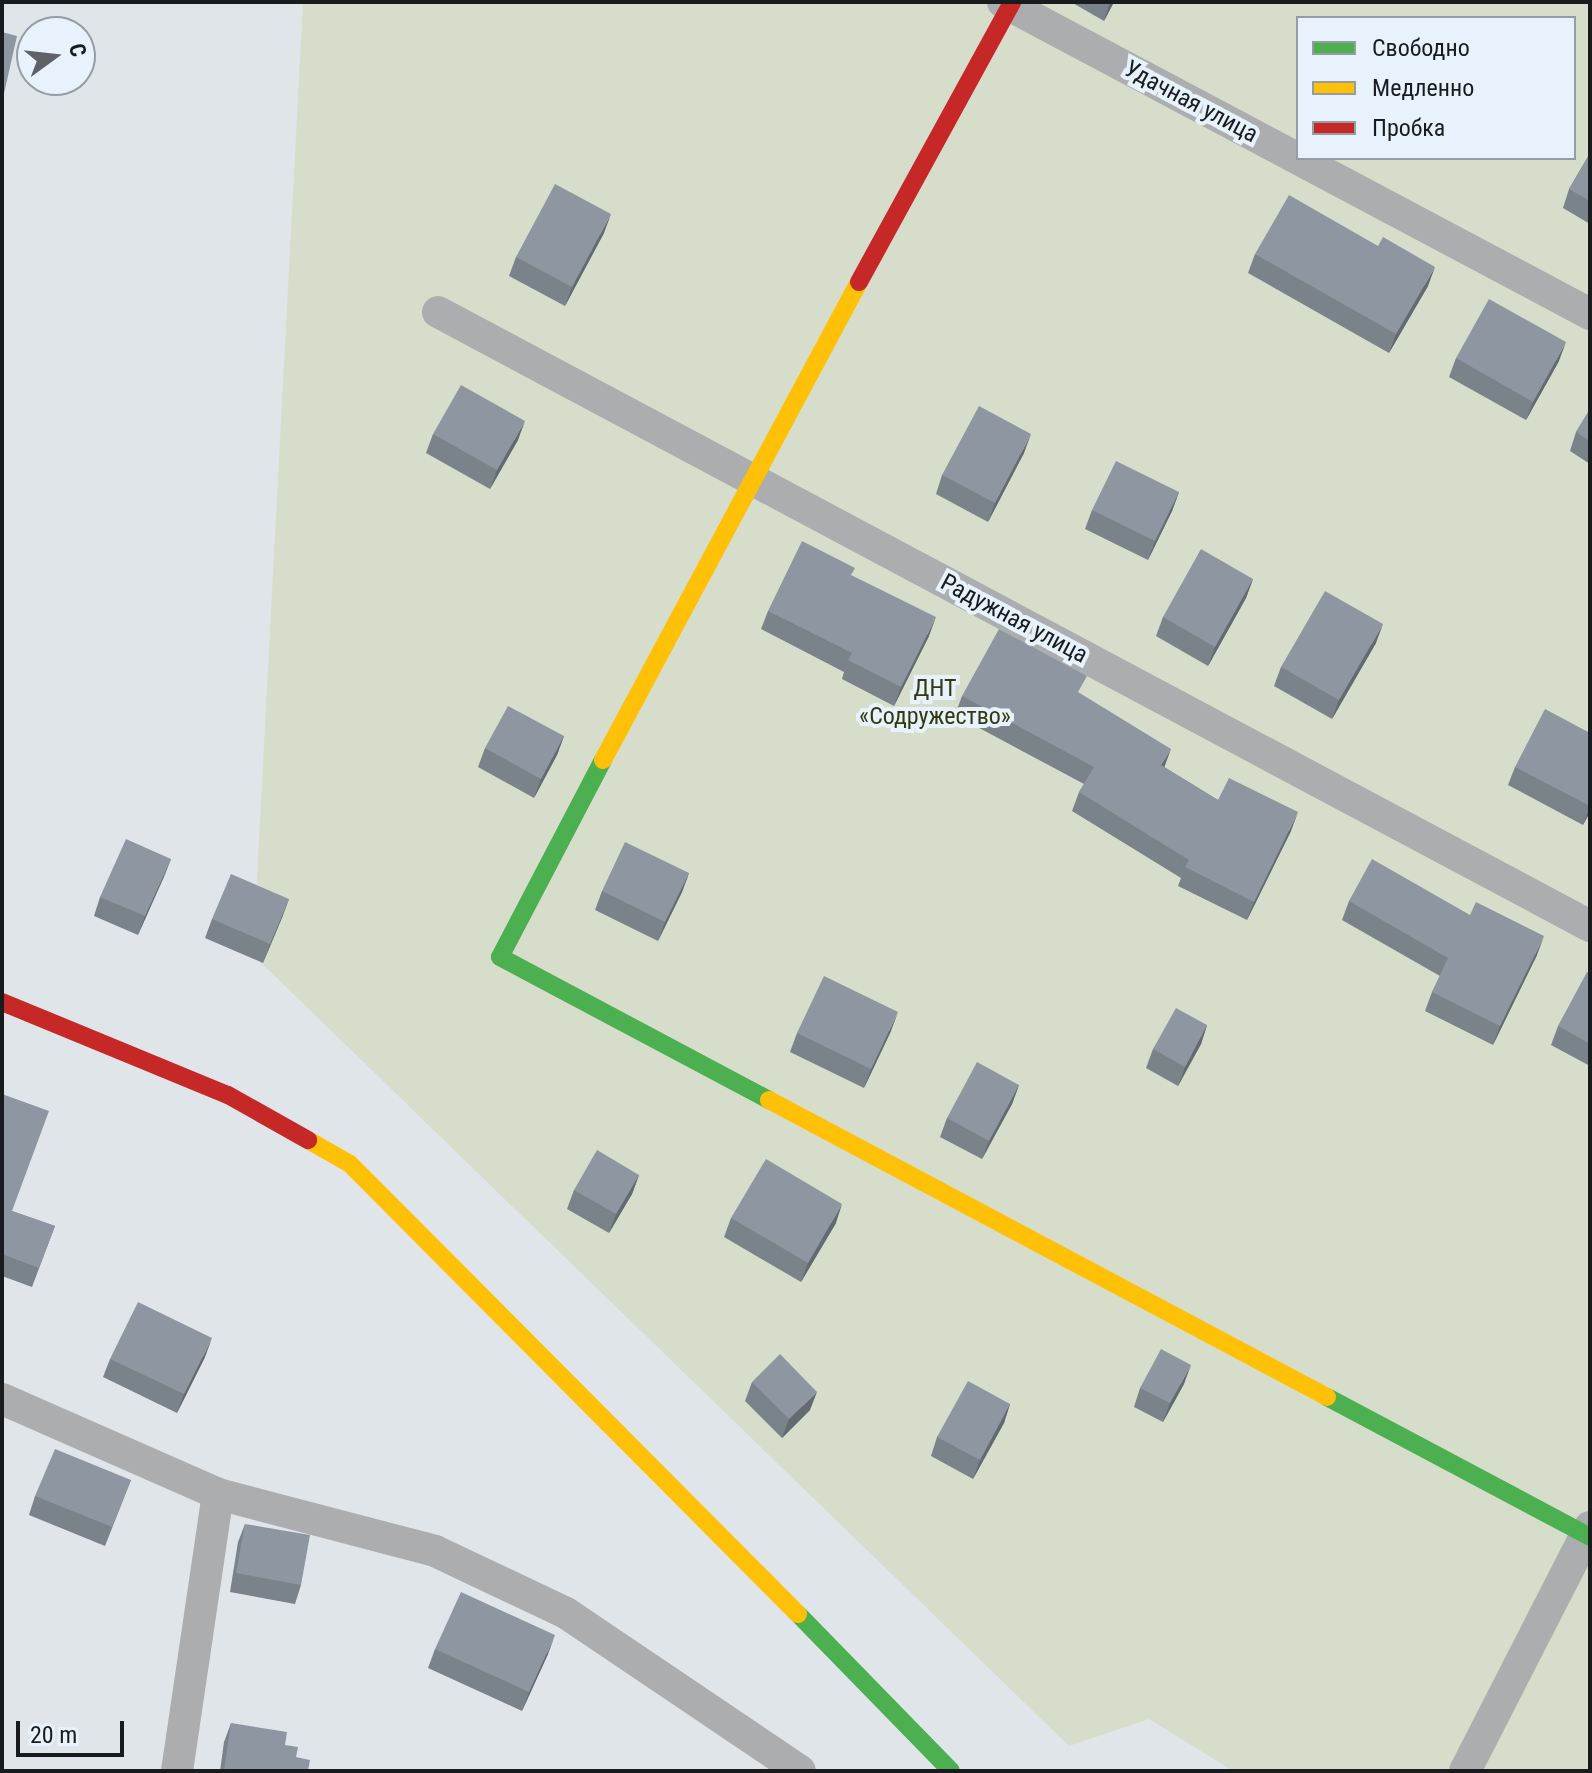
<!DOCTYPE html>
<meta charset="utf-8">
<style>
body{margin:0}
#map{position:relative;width:1592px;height:1773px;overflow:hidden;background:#e0e5ea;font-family:"Roboto Condensed",sans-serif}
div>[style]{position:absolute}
.green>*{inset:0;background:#d7ddcb}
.street>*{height:32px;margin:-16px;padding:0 16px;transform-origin:16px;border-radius:16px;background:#abadae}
.fast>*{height:18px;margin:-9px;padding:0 9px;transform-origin:9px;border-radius:9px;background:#4caf50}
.slow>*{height:18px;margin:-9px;padding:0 9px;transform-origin:9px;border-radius:9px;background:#ffc107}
.jam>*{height:18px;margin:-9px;padding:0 9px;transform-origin:9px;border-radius:9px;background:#c62828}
.wall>*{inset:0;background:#7a828a}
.shaded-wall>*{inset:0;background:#636a71}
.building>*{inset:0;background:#8e97a1}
span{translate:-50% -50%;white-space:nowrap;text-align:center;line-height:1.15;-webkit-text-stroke:8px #e8f2fc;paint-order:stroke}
.street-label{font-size:24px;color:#181c1f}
.park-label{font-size:24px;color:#33380e}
.frame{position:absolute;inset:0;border:4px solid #181c1f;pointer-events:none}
.legend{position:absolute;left:1296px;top:16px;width:280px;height:144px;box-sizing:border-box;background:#e8f2fc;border:2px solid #959ca4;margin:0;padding:10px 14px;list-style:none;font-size:24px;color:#181c1f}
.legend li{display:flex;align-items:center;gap:16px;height:40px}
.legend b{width:40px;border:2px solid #959ca4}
.north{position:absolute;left:16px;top:16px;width:80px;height:80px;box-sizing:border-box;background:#e8f2fc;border:2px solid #959ca4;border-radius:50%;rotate:75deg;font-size:22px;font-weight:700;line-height:32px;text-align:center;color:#181c1f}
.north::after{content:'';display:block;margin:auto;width:28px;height:36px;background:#5e6266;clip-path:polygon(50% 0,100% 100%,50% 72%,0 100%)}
.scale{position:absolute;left:16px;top:1721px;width:108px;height:36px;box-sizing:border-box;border:4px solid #181c1f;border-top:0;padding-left:10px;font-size:24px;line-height:28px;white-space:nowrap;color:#181c1f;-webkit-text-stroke:6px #e8f2fc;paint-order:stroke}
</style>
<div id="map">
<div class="green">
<i style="clip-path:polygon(evenodd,303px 2px,1590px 2px,1590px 1771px,1233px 1771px,1149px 1719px,1069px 1746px,253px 955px,303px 2px,1298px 18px,1574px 18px,1574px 158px,1298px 158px,1298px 18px)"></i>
</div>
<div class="street">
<i style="left:1003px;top:2px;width:665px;rotate:27.99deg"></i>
<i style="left:438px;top:312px;width:1305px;rotate:28.06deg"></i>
<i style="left:2px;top:1399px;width:236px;rotate:23.7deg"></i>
<i style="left:218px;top:1494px;width:224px;rotate:14.7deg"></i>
<i style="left:435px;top:1551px;width:145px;rotate:25.3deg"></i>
<i style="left:566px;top:1613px;width:282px;rotate:34deg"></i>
<i style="left:177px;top:1771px;width:280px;rotate:-81.6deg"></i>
<i style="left:1465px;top:1771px;width:274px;rotate:-62.9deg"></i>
</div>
<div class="fast">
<i style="left:603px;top:760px;width:222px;rotate:117.6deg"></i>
<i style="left:500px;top:957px;width:305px;rotate:28deg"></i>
<i style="left:1327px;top:1397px;width:298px;rotate:28deg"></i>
<i style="left:798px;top:1614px;width:219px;rotate:45.7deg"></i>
</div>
<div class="slow">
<i style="left:603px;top:760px;width:542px;rotate:-61.83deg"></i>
<i style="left:769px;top:1100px;width:632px;rotate:28.02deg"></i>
<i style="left:308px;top:1140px;width:48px;rotate:29.7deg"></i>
<i style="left:350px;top:1164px;width:635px;rotate:45.13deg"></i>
</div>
<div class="jam">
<i style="left:859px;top:282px;width:319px;rotate:-61.3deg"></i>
<i style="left:2px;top:1002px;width:244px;rotate:22.4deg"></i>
<i style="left:228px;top:1095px;width:92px;rotate:29.4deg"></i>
</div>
<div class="wall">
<i style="clip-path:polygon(1071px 2px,1114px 2px,1104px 21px)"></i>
<i style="clip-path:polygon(1590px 153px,1590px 224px,1563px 208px,1569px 189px)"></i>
<i style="clip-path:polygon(604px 233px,565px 306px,509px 276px,516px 257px)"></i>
<i style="clip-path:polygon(1255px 254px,1428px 286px,1389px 353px,1248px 273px)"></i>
<i style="clip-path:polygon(1456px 358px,1559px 361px,1526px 420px,1449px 377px)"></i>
<i style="clip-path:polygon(1590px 409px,1590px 464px,1570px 451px,1576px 432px)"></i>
<i style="clip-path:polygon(433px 434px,518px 440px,490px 489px,426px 453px)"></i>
<i style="clip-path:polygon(1024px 453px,988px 522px,936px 494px,942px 475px)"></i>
<i style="clip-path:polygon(1179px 492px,1172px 511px,1148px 560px,1085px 529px,1092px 510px)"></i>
<i style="clip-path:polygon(852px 576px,929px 636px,894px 706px,842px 679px,844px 672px,761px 629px,768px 611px)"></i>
<i style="clip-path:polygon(1253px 579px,1246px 598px,1208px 666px,1156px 636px,1163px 617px)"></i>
<i style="clip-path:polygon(1376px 643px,1332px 719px,1274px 686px,1281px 667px)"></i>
<i style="clip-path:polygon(1080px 694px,1164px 767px,1218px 800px,1291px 831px,1247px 920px,1178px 886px,1181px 878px,1072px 811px,1079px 792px,1084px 784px,955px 715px,962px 696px)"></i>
<i style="clip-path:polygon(1590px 733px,1590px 812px,1583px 825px,1508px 785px,1515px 767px)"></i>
<i style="clip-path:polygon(564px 736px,557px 755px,534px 798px,478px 767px,485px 748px)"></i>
<i style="clip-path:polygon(171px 859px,138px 935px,94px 916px,100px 897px)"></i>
<i style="clip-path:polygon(689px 873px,682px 892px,658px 941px,595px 910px,602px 891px)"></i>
<i style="clip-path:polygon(289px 899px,263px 963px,205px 938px,212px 919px)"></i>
<i style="clip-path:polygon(1349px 901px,1537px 955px,1493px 1045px,1425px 1011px,1432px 992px,1440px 976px,1342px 920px)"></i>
<i style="clip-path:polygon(1590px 974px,1590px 1066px,1551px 1045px,1558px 1026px)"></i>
<i style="clip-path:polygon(1207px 1025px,1201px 1044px,1178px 1086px,1146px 1068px,1153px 1049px)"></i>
<i style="clip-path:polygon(891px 1031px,864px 1088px,790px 1052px,797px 1033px)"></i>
<i style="clip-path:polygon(1019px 1085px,1012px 1104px,982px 1159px,940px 1137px,947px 1118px)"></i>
<i style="clip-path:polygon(2px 1094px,12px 1211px,55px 1226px,32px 1287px,2px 1276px)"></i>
<i style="clip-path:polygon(639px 1175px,632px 1194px,609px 1233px,567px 1209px,574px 1190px)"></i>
<i style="clip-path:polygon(731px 1218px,836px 1223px,801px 1282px,724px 1237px)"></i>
<i style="clip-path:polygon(205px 1357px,177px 1413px,103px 1377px,110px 1359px)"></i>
<i style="clip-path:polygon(752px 1382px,810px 1410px,782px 1438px,745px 1401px)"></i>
<i style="clip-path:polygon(1184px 1384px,1163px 1422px,1134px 1407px,1140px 1388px)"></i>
<i style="clip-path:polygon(1010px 1404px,1004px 1423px,973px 1479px,931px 1456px,937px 1437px)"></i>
<i style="clip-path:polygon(131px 1480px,105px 1546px,29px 1515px,35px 1496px)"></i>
<i style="clip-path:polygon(245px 1524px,301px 1585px,295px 1604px,230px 1592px,238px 1542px)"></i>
<i style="clip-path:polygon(435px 1649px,548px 1654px,522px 1711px,428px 1668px)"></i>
<i style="clip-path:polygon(231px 1723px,285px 1745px,308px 1771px,220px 1771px,224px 1742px)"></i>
</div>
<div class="shaded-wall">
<i style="clip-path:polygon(1110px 2px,1114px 2px,1104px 21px)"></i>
<i style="clip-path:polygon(611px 214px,604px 233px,565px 306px,572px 287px)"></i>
<i style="clip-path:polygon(1435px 267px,1428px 286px,1389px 353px,1396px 334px)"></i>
<i style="clip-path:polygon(1566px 342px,1559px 361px,1526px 420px,1533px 402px)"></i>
<i style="clip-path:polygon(525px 421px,518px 440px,490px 489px,497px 470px)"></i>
<i style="clip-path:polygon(1031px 434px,1024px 453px,988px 522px,995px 503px)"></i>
<i style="clip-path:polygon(1179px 492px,1172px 511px,1148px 560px,1155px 541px)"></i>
<i style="clip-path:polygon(1253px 579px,1246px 598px,1208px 666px,1215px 647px)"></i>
<i style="clip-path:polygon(936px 617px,929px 636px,894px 706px,901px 687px)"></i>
<i style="clip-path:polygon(1383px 624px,1376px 643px,1332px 719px,1339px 700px)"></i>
<i style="clip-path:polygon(564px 736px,557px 755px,534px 798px,541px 779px)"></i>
<i style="clip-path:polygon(1171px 749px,1164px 768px,1161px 765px)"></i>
<i style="clip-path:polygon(1590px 806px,1590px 812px,1583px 825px)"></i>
<i style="clip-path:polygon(1298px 812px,1291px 831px,1247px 920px,1254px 902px)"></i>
<i style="clip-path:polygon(171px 859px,164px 877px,138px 935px,145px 916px)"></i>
<i style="clip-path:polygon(689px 873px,682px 892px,658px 941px,665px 922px)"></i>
<i style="clip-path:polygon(289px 899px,282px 918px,263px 963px,270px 944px)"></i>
<i style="clip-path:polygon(1544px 936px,1537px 955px,1493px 1045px,1500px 1026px)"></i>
<i style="clip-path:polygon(898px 1012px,891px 1031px,864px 1088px,871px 1069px)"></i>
<i style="clip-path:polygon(1207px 1025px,1201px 1044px,1178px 1086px,1185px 1067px)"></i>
<i style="clip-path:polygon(1019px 1085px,1012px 1104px,982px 1159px,989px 1141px)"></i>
<i style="clip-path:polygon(639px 1175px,632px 1194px,609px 1233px,616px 1214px)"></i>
<i style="clip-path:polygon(842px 1204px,836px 1223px,801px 1282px,808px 1263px)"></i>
<i style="clip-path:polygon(212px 1338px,205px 1357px,177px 1413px,184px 1394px)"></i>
<i style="clip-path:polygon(1191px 1365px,1184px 1384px,1163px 1422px,1170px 1403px)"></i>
<i style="clip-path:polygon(817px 1392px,810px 1410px,782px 1438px,789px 1419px)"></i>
<i style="clip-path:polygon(1010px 1404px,1004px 1423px,973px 1479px,980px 1460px)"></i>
<i style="clip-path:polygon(555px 1635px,548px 1654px,522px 1711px,529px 1692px)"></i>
</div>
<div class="building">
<i style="clip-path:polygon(2px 32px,17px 36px,3px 98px,2px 97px)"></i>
<i style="clip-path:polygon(1590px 153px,1590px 201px,1569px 189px)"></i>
<i style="clip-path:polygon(555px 184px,611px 214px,572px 287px,516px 257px)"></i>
<i style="clip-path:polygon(1289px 195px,1378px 246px,1383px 237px,1435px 267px,1396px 334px,1255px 254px)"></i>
<i style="clip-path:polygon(1489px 299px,1566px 342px,1533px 402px,1456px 358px)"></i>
<i style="clip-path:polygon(461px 385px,525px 421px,497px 470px,433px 434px)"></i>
<i style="clip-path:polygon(979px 406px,1031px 434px,995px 503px,942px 475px)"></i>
<i style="clip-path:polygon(1590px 409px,1590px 441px,1576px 432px)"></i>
<i style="clip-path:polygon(1116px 461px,1179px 492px,1155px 541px,1092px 510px)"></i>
<i style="clip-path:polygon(802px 541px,855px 568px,851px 575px,936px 617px,901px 687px,848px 660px,852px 653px,768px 611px)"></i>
<i style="clip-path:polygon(1201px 549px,1253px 579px,1215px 647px,1163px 617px)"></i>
<i style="clip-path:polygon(1325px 591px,1383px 624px,1339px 700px,1281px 667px)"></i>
<i style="clip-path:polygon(999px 629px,1087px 676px,1078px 692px,1171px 749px,1161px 765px,1218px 800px,1229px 778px,1298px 812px,1254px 902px,1185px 867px,1189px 860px,1079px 792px,1094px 767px,962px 696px)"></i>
<i style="clip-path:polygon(508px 706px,564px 736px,541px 779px,485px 748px)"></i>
<i style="clip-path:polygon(1545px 709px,1590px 733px,1590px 806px,1515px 767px)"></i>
<i style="clip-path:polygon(126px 839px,171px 859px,145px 916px,100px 897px)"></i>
<i style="clip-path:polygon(625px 842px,689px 873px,665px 922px,602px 891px)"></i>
<i style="clip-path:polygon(1372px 859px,1470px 915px,1476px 902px,1544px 936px,1500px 1026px,1432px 992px,1448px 958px,1349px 901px)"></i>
<i style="clip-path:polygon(231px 874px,289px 899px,270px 944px,212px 919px)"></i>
<i style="clip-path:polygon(1587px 972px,1590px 974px,1590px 1044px,1558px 1026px)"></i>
<i style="clip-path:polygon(824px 976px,898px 1012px,871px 1069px,797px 1033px)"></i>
<i style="clip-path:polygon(1176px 1008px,1207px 1025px,1185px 1067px,1153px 1049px)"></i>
<i style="clip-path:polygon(977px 1062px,1019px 1085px,989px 1141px,947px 1118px)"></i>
<i style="clip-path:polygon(2px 1094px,49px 1111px,12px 1211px,55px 1226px,39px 1268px,2px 1254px)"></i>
<i style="clip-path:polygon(597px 1150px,639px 1175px,616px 1214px,574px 1190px)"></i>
<i style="clip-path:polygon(766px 1159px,842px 1204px,808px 1263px,731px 1218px)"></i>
<i style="clip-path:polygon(138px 1302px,212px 1338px,184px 1394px,110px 1359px)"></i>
<i style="clip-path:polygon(1161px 1349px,1191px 1365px,1170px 1403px,1140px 1388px)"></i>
<i style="clip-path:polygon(780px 1354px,817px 1392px,789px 1419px,752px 1382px)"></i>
<i style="clip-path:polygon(968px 1381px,1010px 1404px,980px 1460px,937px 1437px)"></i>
<i style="clip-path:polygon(55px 1449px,131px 1480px,112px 1527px,35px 1496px)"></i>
<i style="clip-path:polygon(245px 1524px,310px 1535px,301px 1585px,236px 1573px)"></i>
<i style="clip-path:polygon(461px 1592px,555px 1635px,529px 1692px,435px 1649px)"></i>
<i style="clip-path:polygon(231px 1723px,287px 1732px,285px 1745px,298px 1747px,296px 1757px,310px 1760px,308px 1771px,224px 1771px)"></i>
</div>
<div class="street-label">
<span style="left:1191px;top:102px;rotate:28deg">Удачная улица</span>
<span style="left:1014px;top:619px;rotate:28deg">Радужная улица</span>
</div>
<div class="park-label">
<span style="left:935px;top:703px">ДНТ<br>«Содружество»</span>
</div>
<div class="frame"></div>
<ul class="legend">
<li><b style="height:10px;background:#4caf50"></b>Свободно</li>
<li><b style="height:10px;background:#ffc107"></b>Медленно</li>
<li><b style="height:10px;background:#c62828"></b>Пробка</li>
</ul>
<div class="north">С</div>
<div class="scale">20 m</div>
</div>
